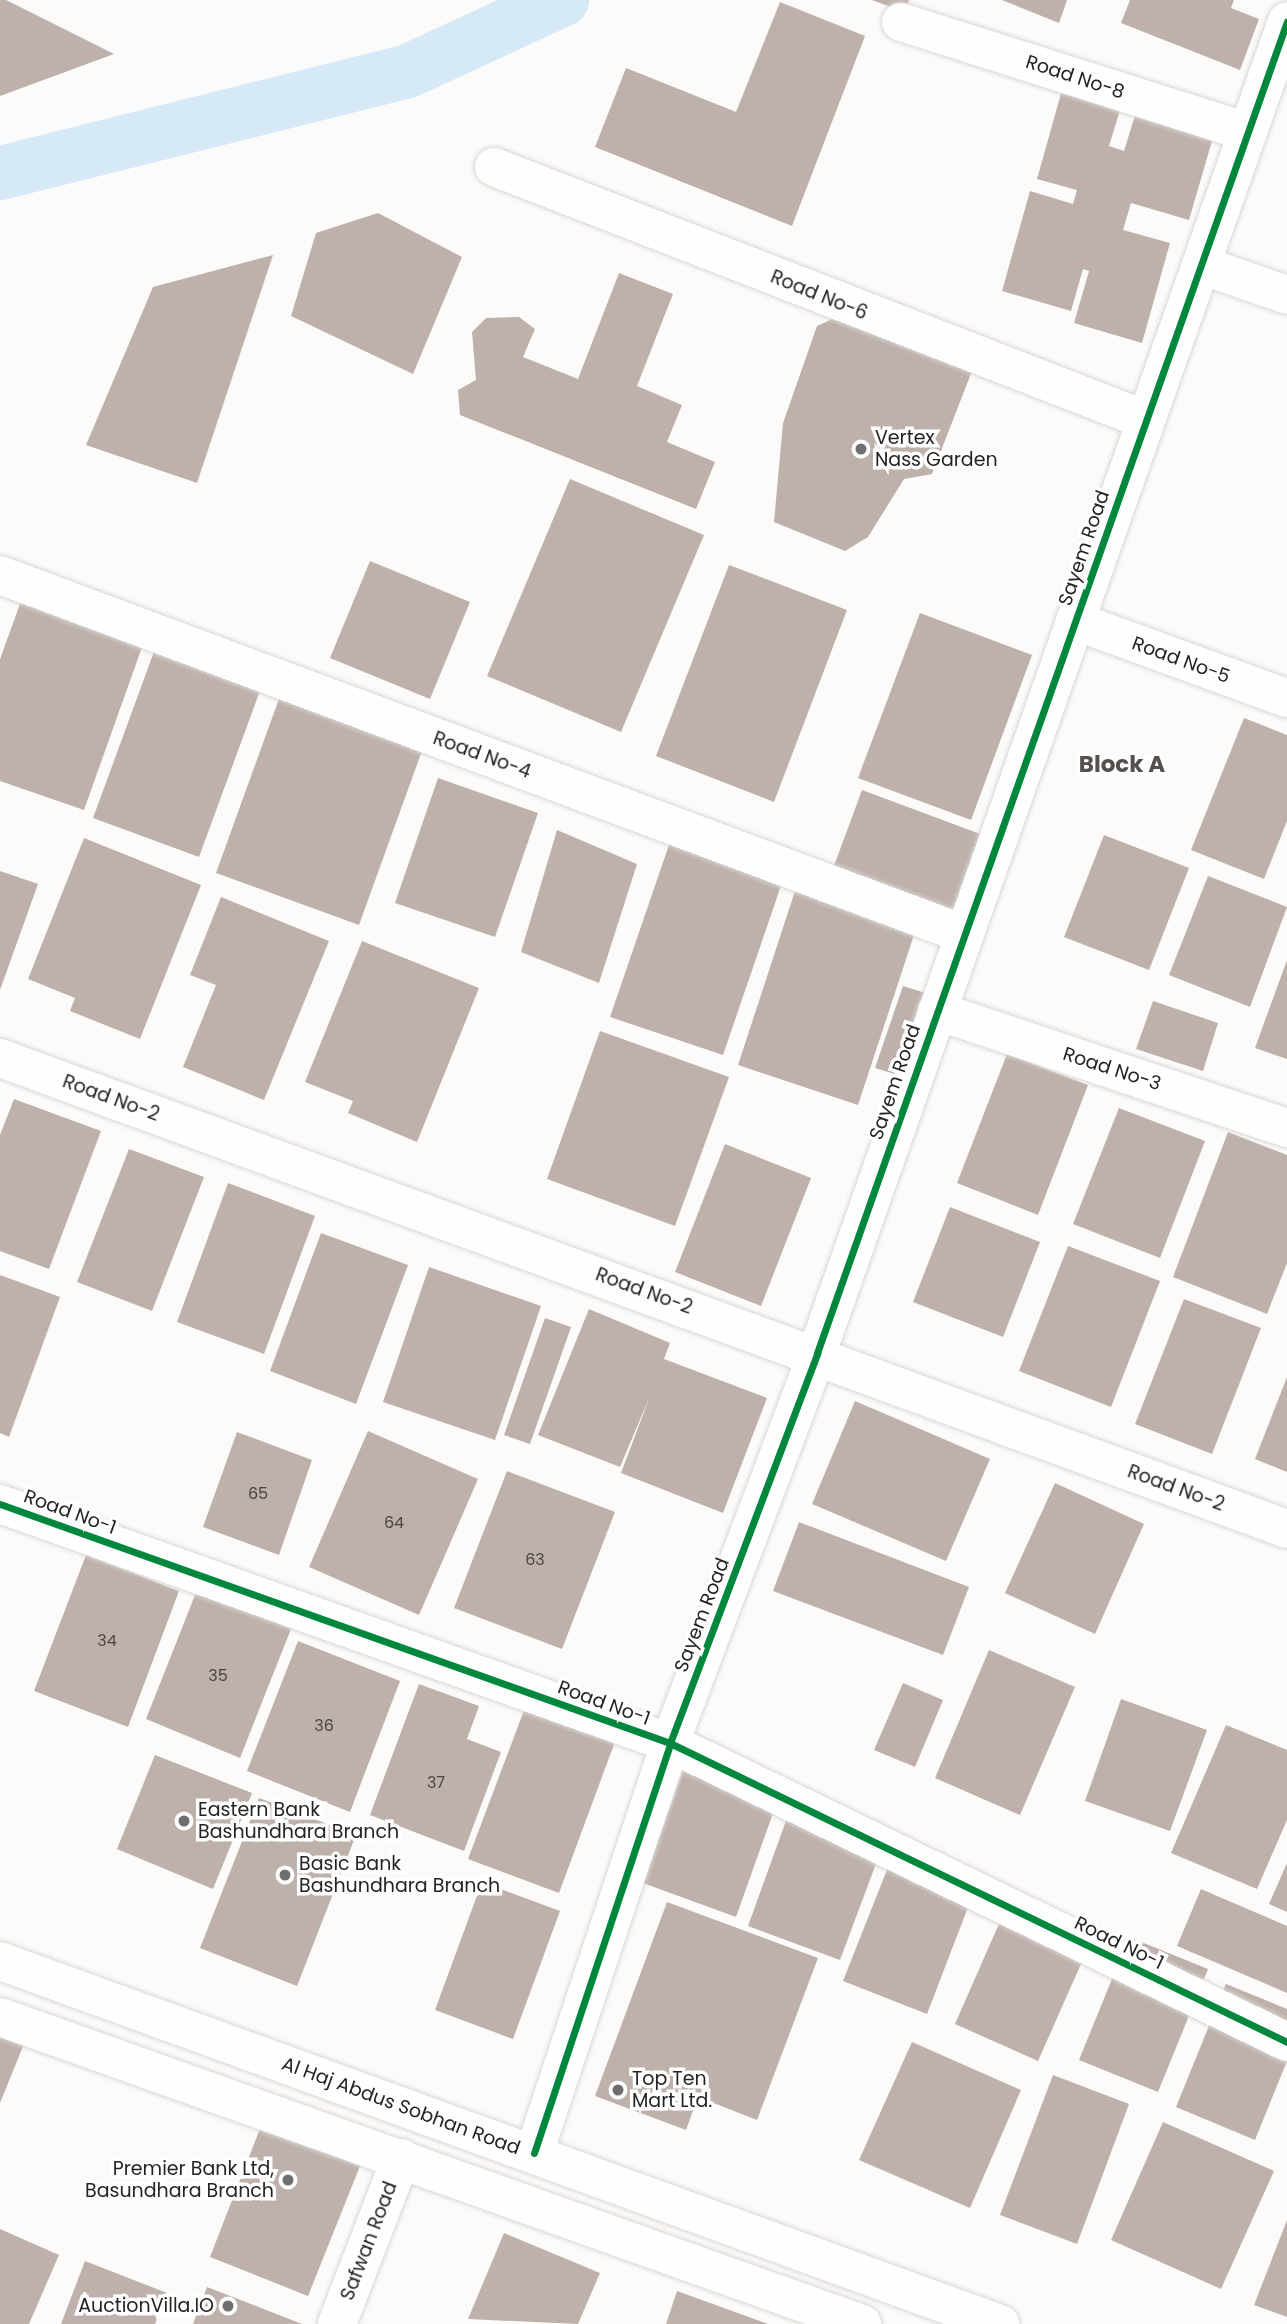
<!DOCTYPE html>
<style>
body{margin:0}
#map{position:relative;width:1287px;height:2324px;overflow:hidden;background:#fdfbf9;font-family:Poppins,sans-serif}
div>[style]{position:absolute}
.canal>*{height:54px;margin:-27px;padding:0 27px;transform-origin:27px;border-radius:27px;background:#d6e9f6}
.building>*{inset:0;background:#beb0aa}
.roads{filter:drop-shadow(0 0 2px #d9d7d6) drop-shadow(0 0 2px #d9d7d6)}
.minor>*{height:38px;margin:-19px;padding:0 19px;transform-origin:19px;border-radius:19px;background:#fffefe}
.tertiary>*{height:38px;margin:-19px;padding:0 19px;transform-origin:19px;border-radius:19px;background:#fffefe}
.cycleway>*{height:7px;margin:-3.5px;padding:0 3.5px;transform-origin:3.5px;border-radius:3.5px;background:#00873e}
.dots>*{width:19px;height:19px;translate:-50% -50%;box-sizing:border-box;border:4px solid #fff;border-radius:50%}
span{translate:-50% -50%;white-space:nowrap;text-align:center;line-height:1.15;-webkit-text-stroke:7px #fff;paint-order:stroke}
.number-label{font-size:16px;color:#4b4644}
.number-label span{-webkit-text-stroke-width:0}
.street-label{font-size:19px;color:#252322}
.poi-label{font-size:19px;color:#252322}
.left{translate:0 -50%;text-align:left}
.right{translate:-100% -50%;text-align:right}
.quarter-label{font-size:23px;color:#554f4d;font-weight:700}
</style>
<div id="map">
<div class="canal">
<i style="left:0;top:173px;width:418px;rotate:-14deg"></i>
<i style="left:406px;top:72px;width:172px;rotate:-24.8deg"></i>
</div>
<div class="building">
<i style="clip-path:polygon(0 0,6px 0,114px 54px,0 96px)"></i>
<i style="clip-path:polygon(872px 0,909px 0,904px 12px)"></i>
<i style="clip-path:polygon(1002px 0,1067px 0,1059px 23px)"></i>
<i style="clip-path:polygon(1130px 0,1234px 0,1231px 8px,1259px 19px,1240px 70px,1121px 23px)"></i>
<i style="clip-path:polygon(780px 2px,865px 36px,792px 226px,595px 147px,626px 68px,736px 112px)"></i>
<i style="clip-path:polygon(1062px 90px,1121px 107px,1109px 146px,1124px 151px,1136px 112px,1214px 134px,1189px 220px,1131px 203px,1123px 230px,1170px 243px,1142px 343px,1074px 323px,1089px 271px,1083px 269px,1071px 311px,1002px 291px,1030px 191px,1073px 204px,1077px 190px,1037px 179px)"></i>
<i style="clip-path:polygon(378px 213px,462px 257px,413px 374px,291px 316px,316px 233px)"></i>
<i style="clip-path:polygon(273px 255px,197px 483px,86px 445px,153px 287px)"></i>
<i style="clip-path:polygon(619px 273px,673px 294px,637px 386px,682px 405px,667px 442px,715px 462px,696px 509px,460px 415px,458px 390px,476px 380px,472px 332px,486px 318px,519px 317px,535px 329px,523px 357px,578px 379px)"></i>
<i style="clip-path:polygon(837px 317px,972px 371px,932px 474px,904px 479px,868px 537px,845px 551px,774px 522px,783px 423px,817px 326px)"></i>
<i style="clip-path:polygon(570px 479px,704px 535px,621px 732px,487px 676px)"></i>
<i style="clip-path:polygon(370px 561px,470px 602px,430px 699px,330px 658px)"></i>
<i style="clip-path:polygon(729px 565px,847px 610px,774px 802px,656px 756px)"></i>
<i style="clip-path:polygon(24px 593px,146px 636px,84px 810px,0 781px,0 659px)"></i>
<i style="clip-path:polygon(920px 613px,1032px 655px,971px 820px,858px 778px)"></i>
<i style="clip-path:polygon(155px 649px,261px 688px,199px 857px,93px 818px)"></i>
<i style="clip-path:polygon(280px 696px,423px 748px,359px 925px,216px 873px)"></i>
<i style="clip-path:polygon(1244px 718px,1287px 735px,1287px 821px,1264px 879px,1191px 850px)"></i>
<i style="clip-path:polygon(438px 778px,538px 813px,495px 937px,395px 903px)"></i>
<i style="clip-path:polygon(862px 790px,983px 835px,951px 919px,831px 874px)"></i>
<i style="clip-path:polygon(557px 830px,637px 864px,599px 983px,521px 952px)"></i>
<i style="clip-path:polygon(1104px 835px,1189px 868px,1149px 970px,1064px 937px)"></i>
<i style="clip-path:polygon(84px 838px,201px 885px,140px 1039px,70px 1011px,75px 998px,28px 979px)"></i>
<i style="clip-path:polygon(671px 839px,784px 877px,723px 1055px,610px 1017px)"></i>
<i style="clip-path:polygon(0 871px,38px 884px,0 990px)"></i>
<i style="clip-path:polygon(1208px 876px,1287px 907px,1250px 1007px,1169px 975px)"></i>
<i style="clip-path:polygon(795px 891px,915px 932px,858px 1105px,738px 1065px)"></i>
<i style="clip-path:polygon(221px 897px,329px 941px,264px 1100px,183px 1067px,216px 985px,190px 975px)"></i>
<i style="clip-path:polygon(362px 941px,479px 988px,417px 1142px,348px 1113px,353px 1101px,305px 1082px)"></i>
<i style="clip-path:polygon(1287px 960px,1287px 1059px,1255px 1048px)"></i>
<i style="clip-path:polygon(903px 986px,929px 994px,901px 1076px,875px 1068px)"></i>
<i style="clip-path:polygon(1153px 1001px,1218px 1023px,1203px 1071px,1136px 1049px)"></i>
<i style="clip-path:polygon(600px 1031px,729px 1077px,675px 1226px,547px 1179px)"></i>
<i style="clip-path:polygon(1007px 1054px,1088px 1085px,1038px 1215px,957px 1183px)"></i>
<i style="clip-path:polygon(14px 1099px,101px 1131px,49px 1269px,0 1251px,0 1135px)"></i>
<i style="clip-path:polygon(1119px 1108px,1205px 1141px,1160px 1258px,1073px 1224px)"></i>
<i style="clip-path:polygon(1228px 1132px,1287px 1155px,1287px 1263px,1267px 1314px,1173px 1277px)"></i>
<i style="clip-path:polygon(725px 1144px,811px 1178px,761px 1306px,675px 1272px)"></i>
<i style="clip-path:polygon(129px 1149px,204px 1177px,152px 1311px,77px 1282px)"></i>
<i style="clip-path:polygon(228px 1183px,315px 1216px,264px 1354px,177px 1322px)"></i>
<i style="clip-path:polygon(950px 1207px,1040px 1242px,1003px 1337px,913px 1302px)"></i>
<i style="clip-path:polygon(321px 1233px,408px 1265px,356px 1404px,270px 1371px)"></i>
<i style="clip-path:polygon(1068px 1246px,1160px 1281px,1111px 1407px,1019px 1371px)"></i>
<i style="clip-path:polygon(429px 1267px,541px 1306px,495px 1440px,383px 1402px)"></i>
<i style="clip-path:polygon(0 1275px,60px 1297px,9px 1437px,0 1433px)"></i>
<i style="clip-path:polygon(1184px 1299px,1261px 1328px,1212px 1454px,1135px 1424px)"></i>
<i style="clip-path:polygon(589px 1309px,670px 1343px,664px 1359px,767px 1398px,723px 1513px,621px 1473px,650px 1396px,620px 1467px,538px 1435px)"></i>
<i style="clip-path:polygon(545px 1318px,571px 1327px,530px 1444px,504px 1435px)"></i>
<i style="clip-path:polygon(1287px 1377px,1287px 1472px,1255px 1459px)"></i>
<i style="clip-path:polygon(855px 1401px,990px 1459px,946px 1561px,812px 1504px)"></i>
<i style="clip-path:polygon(368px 1431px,478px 1479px,419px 1615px,309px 1567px)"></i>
<i style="clip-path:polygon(237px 1432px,312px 1460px,279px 1555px,203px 1527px)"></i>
<i style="clip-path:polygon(507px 1471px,615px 1512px,562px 1649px,454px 1608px)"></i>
<i style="clip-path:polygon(1055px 1483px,1144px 1524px,1095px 1634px,1005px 1593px)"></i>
<i style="clip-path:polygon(799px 1522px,969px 1587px,943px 1655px,773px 1591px)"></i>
<i style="clip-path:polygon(86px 1555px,179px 1591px,128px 1727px,34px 1691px)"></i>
<i style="clip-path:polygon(197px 1590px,291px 1629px,240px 1758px,146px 1719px)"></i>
<i style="clip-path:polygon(298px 1641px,400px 1681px,350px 1812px,247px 1771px)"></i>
<i style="clip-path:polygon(989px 1650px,1075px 1687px,1020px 1815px,935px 1778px)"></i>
<i style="clip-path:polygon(903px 1683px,943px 1700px,915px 1767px,874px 1750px)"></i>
<i style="clip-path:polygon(419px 1684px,479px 1706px,467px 1739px,501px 1752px,464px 1851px,370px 1815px)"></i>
<i style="clip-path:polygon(1121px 1699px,1207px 1730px,1170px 1831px,1085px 1801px)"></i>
<i style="clip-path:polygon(526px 1705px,616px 1739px,559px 1893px,468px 1859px)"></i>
<i style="clip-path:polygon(1226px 1725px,1287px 1750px,1287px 1820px,1257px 1889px,1171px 1853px)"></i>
<i style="clip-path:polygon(155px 1755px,252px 1793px,213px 1889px,117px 1849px)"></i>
<i style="clip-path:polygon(684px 1768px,777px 1802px,736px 1917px,643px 1883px)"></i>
<i style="clip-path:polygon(259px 1798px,356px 1835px,297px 1986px,200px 1948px)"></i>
<i style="clip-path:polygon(787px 1818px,880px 1853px,840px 1960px,748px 1926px)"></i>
<i style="clip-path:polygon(894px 1852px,977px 1884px,927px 2014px,843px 1981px)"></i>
<i style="clip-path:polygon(1287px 1863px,1287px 1912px,1269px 1904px)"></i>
<i style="clip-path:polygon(482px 1882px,560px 1911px,513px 2039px,435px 2010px)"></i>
<i style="clip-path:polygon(1201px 1889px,1287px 1926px,1287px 1993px,1177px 1946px)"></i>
<i style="clip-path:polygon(1013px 1892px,1097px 1928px,1038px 2061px,955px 2024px)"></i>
<i style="clip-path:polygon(667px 1902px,818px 1958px,757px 2120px,698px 2097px,686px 2130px,595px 2096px)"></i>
<i style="clip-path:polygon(1129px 1937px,1208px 1969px,1158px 2092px,1079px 2060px)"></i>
<i style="clip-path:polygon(1226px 1984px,1287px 2009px,1287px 2061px,1255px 2140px,1176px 2107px)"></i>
<i style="clip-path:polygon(0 2035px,24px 2044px,0 2103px)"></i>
<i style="clip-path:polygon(912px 2042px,1021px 2090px,970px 2208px,859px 2160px)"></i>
<i style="clip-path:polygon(1053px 2075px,1129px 2104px,1077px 2244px,1000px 2215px)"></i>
<i style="clip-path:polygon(1163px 2122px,1274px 2171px,1221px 2289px,1111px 2240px)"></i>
<i style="clip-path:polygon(261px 2126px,360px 2166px,308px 2296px,210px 2257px)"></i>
<i style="clip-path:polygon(1287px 2220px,1287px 2317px,1254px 2305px)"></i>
<i style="clip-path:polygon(0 2229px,59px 2255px,29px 2324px,0 2324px)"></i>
<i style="clip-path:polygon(504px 2233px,600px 2273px,578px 2324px,468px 2319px)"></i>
<i style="clip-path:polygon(85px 2261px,167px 2293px,155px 2324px,61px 2324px)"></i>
<i style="clip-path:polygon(207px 2287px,302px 2324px,193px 2324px)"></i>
<i style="clip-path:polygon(677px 2291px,768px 2324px,666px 2324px)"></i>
</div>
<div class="roads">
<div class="minor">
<i style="left:901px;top:22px;width:364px;rotate:17.6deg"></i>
<i style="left:494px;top:167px;width:699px;rotate:21.21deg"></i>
<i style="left:1201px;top:265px;width:91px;rotate:19.2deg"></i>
<i style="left:0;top:575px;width:1029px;rotate:20.43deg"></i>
<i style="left:1075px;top:621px;width:226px;rotate:20deg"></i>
<i style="left:937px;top:1011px;width:369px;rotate:18.5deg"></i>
<i style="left:0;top:1058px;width:1370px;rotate:20.1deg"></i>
<i style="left:0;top:1504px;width:711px;rotate:19.63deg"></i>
<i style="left:670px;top:1743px;width:686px;rotate:25.85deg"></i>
<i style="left:534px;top:2153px;width:432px;rotate:-71.6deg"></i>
<i style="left:670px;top:1743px;width:417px;rotate:-69.3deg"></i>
<i style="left:817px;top:1353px;width:1412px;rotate:-70.56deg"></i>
<i style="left:337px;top:2324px;width:178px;rotate:-68.9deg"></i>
</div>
<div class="tertiary">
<i style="left:0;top:1961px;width:1064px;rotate:19.95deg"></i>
<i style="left:0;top:2017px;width:915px;rotate:19.6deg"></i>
</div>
</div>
<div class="cycleway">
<i style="left:0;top:1504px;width:711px;rotate:19.63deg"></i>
<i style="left:670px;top:1743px;width:686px;rotate:25.85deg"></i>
<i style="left:534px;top:2153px;width:432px;rotate:-71.6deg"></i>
<i style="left:670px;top:1743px;width:417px;rotate:-69.3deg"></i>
<i style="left:817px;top:1353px;width:1412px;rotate:-70.56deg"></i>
</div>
<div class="dots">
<i style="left:861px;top:449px;background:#716f6d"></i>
<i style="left:184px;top:1821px;background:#716f6d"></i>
<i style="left:285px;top:1875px;background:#716f6d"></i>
<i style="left:618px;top:2090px;background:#716f6d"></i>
<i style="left:288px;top:2180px;background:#716f6d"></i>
<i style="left:228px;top:2306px;background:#716f6d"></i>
</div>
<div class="number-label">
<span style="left:258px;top:1494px">65</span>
<span style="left:394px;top:1523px">64</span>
<span style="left:535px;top:1560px">63</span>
<span style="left:107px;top:1641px">34</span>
<span style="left:218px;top:1676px">35</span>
<span style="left:324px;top:1726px">36</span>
<span style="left:436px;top:1783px">37</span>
</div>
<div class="street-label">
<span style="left:1075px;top:77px;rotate:18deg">Road No-8</span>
<span style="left:819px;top:295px;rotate:22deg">Road No-6</span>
<span style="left:1084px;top:548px;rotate:-71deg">Sayem Road</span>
<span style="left:1181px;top:660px;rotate:20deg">Road No-5</span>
<span style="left:482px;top:755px;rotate:20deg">Road No-4</span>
<span style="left:1112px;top:1069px;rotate:18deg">Road No-3</span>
<span style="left:895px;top:1082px;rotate:-71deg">Sayem Road</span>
<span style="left:111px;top:1098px;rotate:20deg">Road No-2</span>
<span style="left:644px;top:1291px;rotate:20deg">Road No-2</span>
<span style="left:1176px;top:1488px;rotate:20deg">Road No-2</span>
<span style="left:70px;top:1512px;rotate:20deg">Road No-1</span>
<span style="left:702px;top:1615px;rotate:-69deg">Sayem Road</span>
<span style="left:604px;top:1703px;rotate:20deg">Road No-1</span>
<span style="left:1119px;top:1943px;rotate:26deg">Road No-1</span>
<span style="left:401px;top:2106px;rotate:20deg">Al Haj Abdus Sobhan Road</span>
<span style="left:369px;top:2241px;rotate:-69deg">Safwan Road</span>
</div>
<div class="poi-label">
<span class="left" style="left:875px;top:449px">Vertex<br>Nass Garden</span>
<span class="left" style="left:198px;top:1821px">Eastern Bank<br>Bashundhara Branch</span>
<span class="left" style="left:299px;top:1875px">Basic Bank<br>Bashundhara Branch</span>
<span class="left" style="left:632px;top:2090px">Top Ten<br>Mart Ltd.</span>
<span class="right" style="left:274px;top:2180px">Premier Bank Ltd,<br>Basundhara Branch</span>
<span class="right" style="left:214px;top:2306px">AuctionVilla.IO</span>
</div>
<div class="quarter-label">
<span style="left:1122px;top:764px">Block A</span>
</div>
</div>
